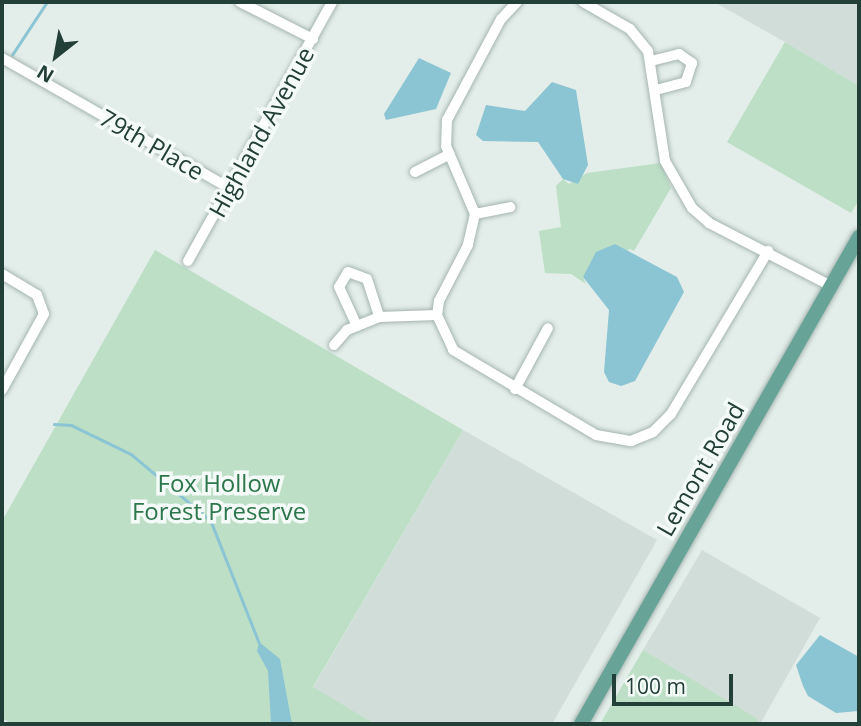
<!DOCTYPE html>
<style>
body{margin:0}
#map{position:relative;width:861px;height:726px;overflow:hidden;background:#e3ede9;font-family:"Open Sans",sans-serif}
div>[style]{position:absolute}
.built>*{inset:0;background:#d1ddd8}
.green>*{inset:0;background:#bcdfc6}
.water>*{inset:0;background:#8bc5d3}
.stream>*{height:2.5px;margin:-1.25px;padding:0 1.25px;transform-origin:1.25px;border-radius:1.25px;background:#8bc5d3}
.roads{filter:drop-shadow(0 0 2px #a5b5b0) drop-shadow(0 0 2px #a5b5b0)}
.minor>*{height:10px;margin:-5px;padding:0 5px;transform-origin:5px;border-radius:5px;background:#fff}
.major>*{height:14px;margin:-7px;padding:0 7px;transform-origin:7px;border-radius:7px;background:#67a396}
span{translate:-50% -50%;white-space:nowrap;text-align:center;line-height:1.15;-webkit-text-stroke:7px #f4faf7;paint-order:stroke}
.street-label{font-size:24px;color:#223f38}
.park-label{font-size:24px;color:#2c774b}
.frame{position:absolute;inset:0;border:4px solid #223f38;pointer-events:none}
.north{position:absolute;left:21px;top:21px;width:70px;height:70px;-webkit-text-stroke:5px #f4faf7;paint-order:stroke;rotate:211deg;font-size:19px;font-weight:700;line-height:28px;text-align:center;color:#223f38}
.north::after{content:'';display:block;margin:auto;width:24px;height:32px;background:#223f38;clip-path:polygon(50% 0,100% 100%,50% 72%,0 100%)}
.scale{position:absolute;left:612px;top:674px;width:121px;height:32px;box-sizing:border-box;border:4px solid #223f38;border-top:0;padding-left:9px;font-size:21px;line-height:24px;white-space:nowrap;color:#223f38;-webkit-text-stroke:5px #f4faf7;paint-order:stroke}
</style>
<div id="map">
<div class="built">
<i style="clip-path:polygon(714px 2px,859px 2px,859px 86px,785px 42px)"></i>
<i style="clip-path:polygon(463px 430px,657px 540px,552px 724px,375px 724px,313px 688px)"></i>
<i style="clip-path:polygon(702px 550px,820px 618px,760px 724px,643px 650px)"></i>
</div>
<div class="green">
<i style="clip-path:polygon(785px 42px,859px 86px,859px 200px,851px 213px,727px 142px)"></i>
<i style="clip-path:polygon(661px 163px,671px 188px,634px 251px,630px 249px,583px 277px,586px 284px,571px 274px,545px 273px,539px 231px,561px 227px,556px 186px,563px 179px,569px 184px,587px 173px)"></i>
<i style="clip-path:polygon(155px 250px,463px 430px,313px 687px,375px 724px,12px 724px,2px 718px,2px 521px)"></i>
<i style="clip-path:polygon(643px 650px,756px 718px,759px 724px,600px 724px)"></i>
</div>
<div class="water">
<i style="clip-path:polygon(419px 58px,451px 73px,436px 109px,386px 120px,384px 114px)"></i>
<i style="clip-path:polygon(552px 82px,576px 90px,588px 165px,578px 184px,563px 179px,538px 142px,483px 141px,476px 135px,486px 105px,525px 111px)"></i>
<i style="clip-path:polygon(615px 244px,677px 277px,684px 292px,635px 381px,621px 386px,609px 382px,604px 372px,609px 310px,583px 277px,596px 252px)"></i>
<i style="clip-path:polygon(820px 635px,859px 657px,859px 711px,836px 713px,808px 696px,803px 686px,796px 665px)"></i>
<i style="clip-path:polygon(259px 642px,280px 659px,292px 724px,271px 724px,268px 671px,257px 651px)"></i>
</div>
<div class="stream">
<i style="left:12px;top:55px;width:64px;rotate:-56.6deg"></i>
<i style="left:54px;top:424px;width:17px;rotate:3deg"></i>
<i style="left:71px;top:425px;width:67px;rotate:25.8deg"></i>
<i style="left:131px;top:454px;width:104px;rotate:39.9deg"></i>
<i style="left:211px;top:521px;width:130px;rotate:68.4deg"></i>
</div>
<div class="roads">
<div class="minor">
<i style="left:240px;top:2px;width:82px;rotate:26.9deg"></i>
<i style="left:517px;top:2px;width:23px;rotate:133deg"></i>
<i style="left:501px;top:19px;width:115px;rotate:118.1deg"></i>
<i style="left:447px;top:120px;width:26px;rotate:92deg"></i>
<i style="left:446px;top:146px;width:74px;rotate:66.9deg"></i>
<i style="left:475px;top:214px;width:32px;rotate:103deg"></i>
<i style="left:468px;top:245px;width:63px;rotate:117.4deg"></i>
<i style="left:439px;top:301px;width:14px;rotate:98deg"></i>
<i style="left:437px;top:315px;width:38px;rotate:65deg"></i>
<i style="left:453px;top:350px;width:166px;rotate:30.7deg"></i>
<i style="left:596px;top:435px;width:36px;rotate:10deg"></i>
<i style="left:631px;top:441px;width:24px;rotate:-22deg"></i>
<i style="left:653px;top:432px;width:25px;rotate:-45deg"></i>
<i style="left:671px;top:414px;width:190px;rotate:-59.2deg"></i>
<i style="left:583px;top:2px;width:54px;rotate:29.9deg"></i>
<i style="left:630px;top:29px;width:28px;rotate:51deg"></i>
<i style="left:648px;top:51px;width:111px;rotate:81.2deg"></i>
<i style="left:665px;top:161px;width:54px;rotate:60.1deg"></i>
<i style="left:692px;top:208px;width:23px;rotate:41deg"></i>
<i style="left:709px;top:223px;width:137px;rotate:27.3deg"></i>
<i style="left:2px;top:58px;width:262px;rotate:29.8deg"></i>
<i style="left:651px;top:61px;width:29px;rotate:-14deg"></i>
<i style="left:679px;top:54px;width:16px;rotate:35deg"></i>
<i style="left:692px;top:63px;width:20px;rotate:108deg"></i>
<i style="left:686px;top:82px;width:31px;rotate:165deg"></i>
<i style="left:415px;top:172px;width:39px;rotate:-27deg"></i>
<i style="left:475px;top:214px;width:36px;rotate:-11deg"></i>
<i style="left:188px;top:261px;width:296px;rotate:-60.9deg"></i>
<i style="left:2px;top:274px;width:41px;rotate:31deg"></i>
<i style="left:37px;top:295px;width:20px;rotate:70deg"></i>
<i style="left:44px;top:314px;width:87px;rotate:118.9deg"></i>
<i style="left:357px;top:326px;width:43px;rotate:-114.8deg"></i>
<i style="left:339px;top:287px;width:17px;rotate:-59deg"></i>
<i style="left:348px;top:272px;width:20px;rotate:20deg"></i>
<i style="left:367px;top:279px;width:40px;rotate:72deg"></i>
<i style="left:334px;top:345px;width:20px;rotate:-49deg"></i>
<i style="left:347px;top:330px;width:35px;rotate:-22deg"></i>
<i style="left:379px;top:317px;width:58px;rotate:-2deg"></i>
<i style="left:515px;top:389px;width:69px;rotate:-61.6deg"></i>
</div>
<div class="major">
<i style="left:581px;top:724px;width:561px;rotate:-60.28deg"></i>
</div>
</div>
<div class="street-label">
<span style="left:261px;top:132px;rotate:-61deg">Highland Avenue</span>
<span style="left:152px;top:144px;rotate:30deg">79th Place</span>
<span style="left:700px;top:469px;rotate:-60deg">Lemont Road</span>
</div>
<div class="park-label">
<span style="left:219px;top:497px">Fox Hollow<br>Forest Preserve</span>
</div>
<div class="frame"></div>
<div class="north">N</div>
<div class="scale">100 m</div>
</div>
